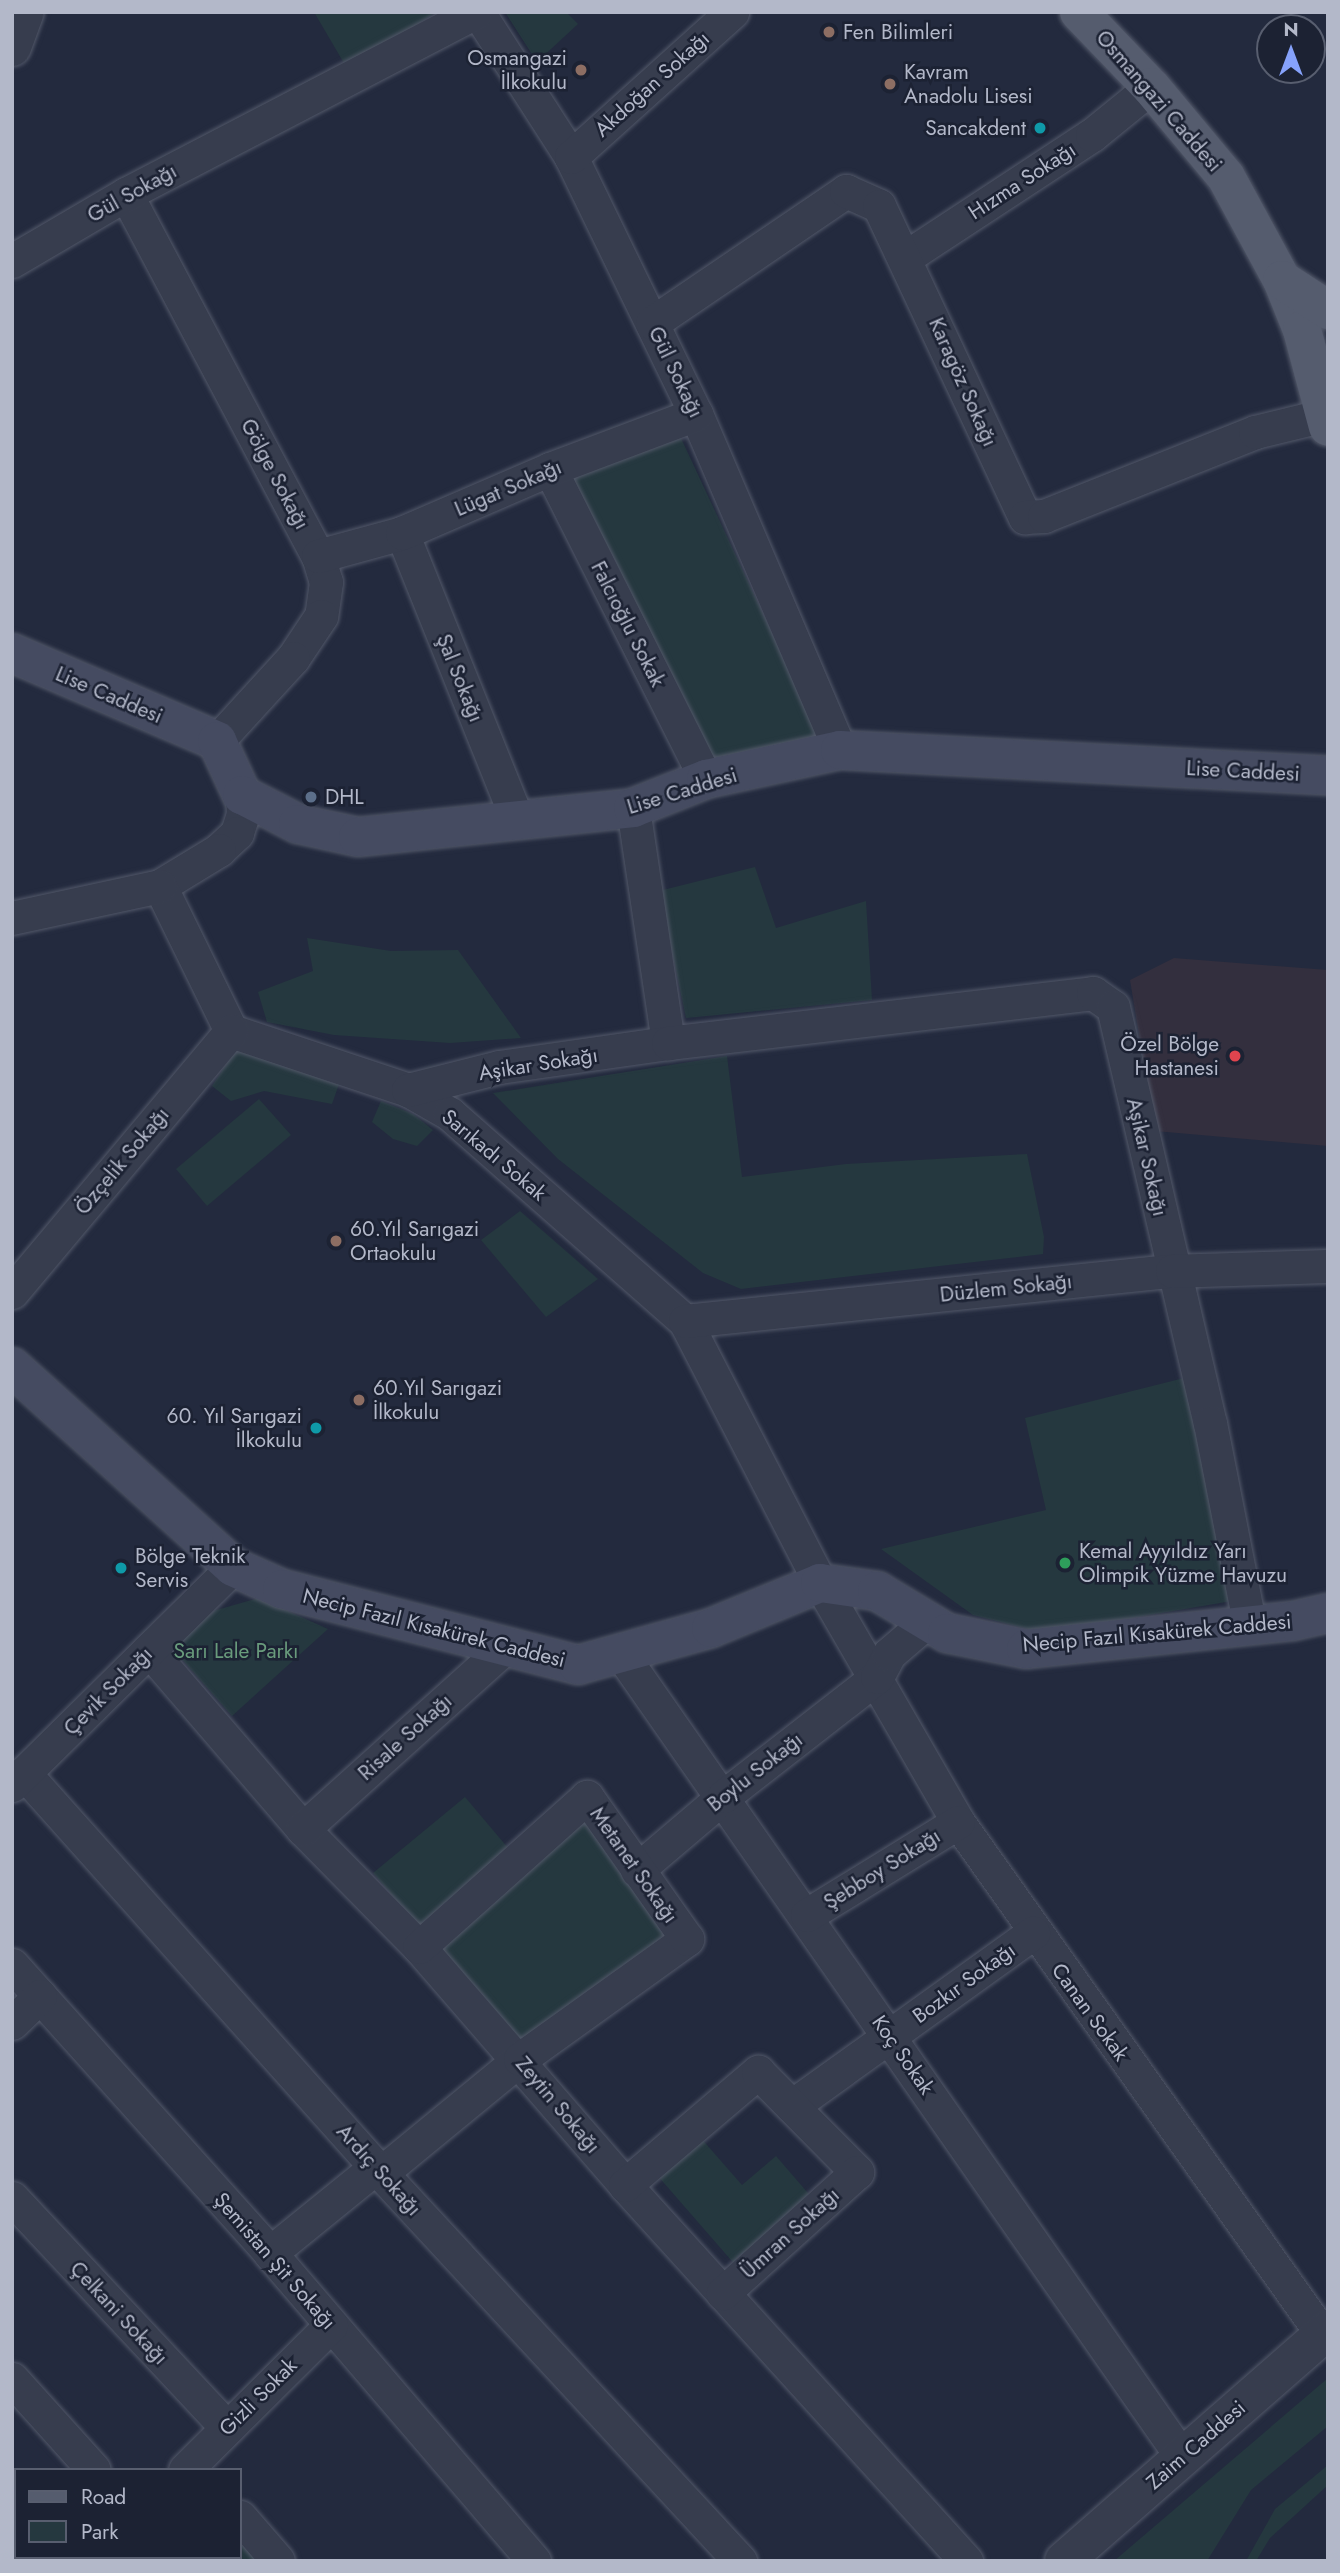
<!DOCTYPE html>
<meta charset="utf-8">
<style>
body{margin:0}
#map{position:relative;width:1340px;height:2573px;overflow:hidden;background:#232a3e;font-family:Jost,sans-serif}
div>[style]{position:absolute}
.medical>*{inset:0;background:#332f3e}
.green>*{inset:0;background:#25383f}
.roads{filter:drop-shadow(0 0 2px #525869) drop-shadow(0 0 2px #525869)}
.minor>*{height:33px;margin:-16.5px;padding:0 16.5px;transform-origin:16.5px;border-radius:16.5px;background:#373d4e}
.tertiary>*{height:38px;margin:-19px;padding:0 19px;transform-origin:19px;border-radius:19px;background:#373d4e}
.secondary>*{height:38px;margin:-19px;padding:0 19px;transform-origin:19px;border-radius:19px;background:#454b61}
.primary>*{height:38px;margin:-19px;padding:0 19px;transform-origin:19px;border-radius:19px;background:#555c6e}
.dots>*{width:19px;height:19px;translate:-50% -50%;box-sizing:border-box;border:4px solid #1c2233;border-radius:50%}
span{translate:-50% -50%;white-space:nowrap;text-align:center;line-height:1.15;-webkit-text-stroke:5px #1c2233;paint-order:stroke}
.poi-label{font-size:21px;color:#b3b8c9}
.left{translate:0 -50%;text-align:left}
.right{translate:-100% -50%;text-align:right}
.street-label{font-size:21px;color:#b3b8c9}
.park-label{font-size:21px;color:#699b7c}
.frame{position:absolute;inset:0;border:14px solid #b3b8c9;pointer-events:none}
.legend{position:absolute;left:14px;top:2468px;width:228px;height:91px;box-sizing:border-box;background:#1c2233;border:2px solid #585e6f;margin:0;padding:9px 12px;list-style:none;font-size:21px;color:#b3b8c9}
.legend li{display:flex;align-items:center;gap:14px;height:35px}
.legend b{width:35px;border:2px solid #585e6f}
.north{position:absolute;left:1256px;top:14px;width:70px;height:70px;box-sizing:border-box;background:#1c2233;border:2px solid #585e6f;border-radius:50%;rotate:0deg;font-size:19px;font-weight:700;line-height:28px;text-align:center;color:#b3b8c9}
.north::after{content:'';display:block;margin:auto;width:24px;height:32px;background:#86a2fb;clip-path:polygon(50% 0,100% 100%,50% 72%,0 100%)}
</style>
<div id="map">
<div class="medical">
<i style="clip-path:polygon(1174px 958px,1328px 970px,1328px 1146px,1155px 1131px,1130px 980px)"></i>
</div>
<div class="green">
<i style="clip-path:polygon(314px 12px,436px 12px,348px 70px)"></i>
<i style="clip-path:polygon(505px 12px,566px 12px,578px 24px,537px 62px)"></i>
<i style="clip-path:polygon(679px 434px,824px 744px,714px 769px,562px 478px)"></i>
<i style="clip-path:polygon(755px 867px,776px 928px,866px 901px,872px 1000px,686px 1018px,659px 891px)"></i>
<i style="clip-path:polygon(307px 938px,391px 951px,458px 950px,521px 1038px,450px 1043px,334px 1035px,267px 1022px,258px 992px,313px 971px)"></i>
<i style="clip-path:polygon(240px 1043px,339px 1084px,332px 1104px,264px 1091px,231px 1101px,212px 1086px)"></i>
<i style="clip-path:polygon(727px 1056px,742px 1177px,846px 1164px,1027px 1154px,1044px 1237px,1043px 1254px,741px 1289px,703px 1273px,558px 1159px,493px 1093px)"></i>
<i style="clip-path:polygon(259px 1099px,291px 1135px,207px 1206px,176px 1169px)"></i>
<i style="clip-path:polygon(381px 1101px,413px 1114px,433px 1130px,417px 1146px,393px 1139px,372px 1122px)"></i>
<i style="clip-path:polygon(520px 1211px,598px 1279px,546px 1317px,481px 1240px)"></i>
<i style="clip-path:polygon(1188px 1377px,1238px 1600px,1043px 1633px,973px 1615px,881px 1549px,1046px 1510px,1025px 1418px)"></i>
<i style="clip-path:polygon(259px 1598px,328px 1629px,232px 1716px,171px 1647px,213px 1611px)"></i>
<i style="clip-path:polygon(465px 1797px,514px 1855px,423px 1932px,373px 1873px)"></i>
<i style="clip-path:polygon(588px 1811px,675px 1936px,524px 2046px,434px 1949px)"></i>
<i style="clip-path:polygon(700px 2137px,742px 2185px,776px 2156px,814px 2200px,737px 2267px,657px 2175px)"></i>
<i style="clip-path:polygon(1328px 2378px,1328px 2426px,1251px 2490px,1207px 2561px,1114px 2561px)"></i>
<i style="clip-path:polygon(1328px 2465px,1328px 2485px,1270px 2538px,1256px 2561px,1246px 2561px,1275px 2509px)"></i>
<i style="clip-path:polygon(240px 2528px,269px 2561px,139px 2557px,240px 2557px)"></i>
</div>
<div class="roads">
<div class="minor">
<i style="left:478px;top:12px;width:172px;rotate:57.3deg"></i>
<i style="left:571px;top:157px;width:286px;rotate:64.1deg"></i>
<i style="left:696px;top:414px;width:366px;rotate:66.8deg"></i>
<i style="left:571px;top:157px;width:217px;rotate:-42deg"></i>
<i style="left:126px;top:194px;width:410px;rotate:62.1deg"></i>
<i style="left:318px;top:556px;width:27px;rotate:73deg"></i>
<i style="left:326px;top:582px;width:34px;rotate:98deg"></i>
<i style="left:321px;top:616px;width:50px;rotate:123.7deg"></i>
<i style="left:293px;top:658px;width:113px;rotate:132.5deg"></i>
<i style="left:906px;top:257px;width:222px;rotate:-33.3deg"></i>
<i style="left:1092px;top:135px;width:76px;rotate:-39.1deg"></i>
<i style="left:12px;top:261px;width:132px;rotate:-30.4deg"></i>
<i style="left:126px;top:194px;width:394px;rotate:-27.5deg"></i>
<i style="left:652px;top:323px;width:235px;rotate:-34.2deg"></i>
<i style="left:846px;top:191px;width:36px;rotate:24deg"></i>
<i style="left:879px;top:206px;width:344px;rotate:64.9deg"></i>
<i style="left:1025px;top:517px;width:19px;rotate:-3deg"></i>
<i style="left:1044px;top:516px;width:227px;rotate:-21.7deg"></i>
<i style="left:1255px;top:432px;width:72px;rotate:-13.7deg"></i>
<i style="left:550px;top:469px;width:347px;rotate:63.3deg"></i>
<i style="left:402px;top:533px;width:311px;rotate:68.1deg"></i>
<i style="left:318px;top:556px;width:87px;rotate:-15.3deg"></i>
<i style="left:402px;top:533px;width:161px;rotate:-23.4deg"></i>
<i style="left:550px;top:469px;width:156px;rotate:-20.6deg"></i>
<i style="left:242px;top:795px;width:19px;rotate:87deg"></i>
<i style="left:243px;top:814px;width:20px;rotate:108deg"></i>
<i style="left:237px;top:833px;width:25px;rotate:137deg"></i>
<i style="left:219px;top:850px;width:69px;rotate:148.6deg"></i>
<i style="left:160px;top:886px;width:161px;rotate:63.9deg"></i>
<i style="left:231px;top:1031px;width:187px;rotate:18.4deg"></i>
<i style="left:408px;top:1090px;width:48px;rotate:29.7deg"></i>
<i style="left:450px;top:1114px;width:313px;rotate:41.4deg"></i>
<i style="left:685px;top:1321px;width:295px;rotate:62.7deg"></i>
<i style="left:820px;top:1583px;width:276px;rotate:60deg"></i>
<i style="left:958px;top:1822px;width:628px;rotate:54.59deg"></i>
<i style="left:633px;top:808px;width:238px;rotate:81.5deg"></i>
<i style="left:12px;top:918px;width:151px;rotate:-12.2deg"></i>
<i style="left:408px;top:1090px;width:94px;rotate:-14.2deg"></i>
<i style="left:499px;top:1067px;width:171px;rotate:-8.1deg"></i>
<i style="left:668px;top:1043px;width:428px;rotate:-6.7deg"></i>
<i style="left:1093px;top:993px;width:24px;rotate:35deg"></i>
<i style="left:1113px;top:1007px;width:427px;rotate:76.9deg"></i>
<i style="left:1210px;top:1423px;width:207px;rotate:78.9deg"></i>
<i style="left:12px;top:1292px;width:341px;rotate:-50deg"></i>
<i style="left:685px;top:1321px;width:490px;rotate:-5.9deg"></i>
<i style="left:1172px;top:1271px;width:156px;rotate:-1.8deg"></i>
<i style="left:149px;top:1650px;width:236px;rotate:49.3deg"></i>
<i style="left:303px;top:1829px;width:165px;rotate:45.5deg"></i>
<i style="left:419px;top:1947px;width:315px;rotate:49.1deg"></i>
<i style="left:625px;top:2185px;width:508px;rotate:47.79deg"></i>
<i style="left:622px;top:1655px;width:978px;rotate:55.08deg"></i>
<i style="left:24px;top:1773px;width:536px;rotate:48.25deg"></i>
<i style="left:381px;top:2173px;width:529px;rotate:47.22deg"></i>
<i style="left:12px;top:1785px;width:310px;rotate:-44.6deg"></i>
<i style="left:303px;top:1829px;width:275px;rotate:-42deg"></i>
<i style="left:637px;top:1870px;width:114px;rotate:-40.4deg"></i>
<i style="left:724px;top:1796px;width:194px;rotate:-37.9deg"></i>
<i style="left:877px;top:1677px;width:26px;rotate:-62deg"></i>
<i style="left:889px;top:1654px;width:48px;rotate:-40.7deg"></i>
<i style="left:807px;top:1915px;width:177px;rotate:-31.6deg"></i>
<i style="left:12px;top:1965px;width:387px;rotate:48.1deg"></i>
<i style="left:270px;top:2253px;width:406px;rotate:49.4deg"></i>
<i style="left:12px;top:2023px;width:39px;rotate:-44deg"></i>
<i style="left:792px;top:2106px;width:297px;rotate:-35.7deg"></i>
<i style="left:381px;top:2173px;width:180px;rotate:-39.4deg"></i>
<i style="left:520px;top:2059px;width:206px;rotate:-35.7deg"></i>
<i style="left:687px;top:1939px;width:174px;rotate:-125.2deg"></i>
<i style="left:587px;top:1797px;width:225px;rotate:138.2deg"></i>
<i style="left:625px;top:2185px;width:175px;rotate:-40.4deg"></i>
<i style="left:758px;top:2072px;width:141px;rotate:45.3deg"></i>
<i style="left:857px;top:2172px;width:181px;rotate:137.9deg"></i>
<i style="left:12px;top:2198px;width:315px;rotate:46.9deg"></i>
<i style="left:270px;top:2253px;width:136px;rotate:-39.1deg"></i>
<i style="left:12px;top:2379px;width:122px;rotate:48deg"></i>
<i style="left:185px;top:2470px;width:206px;rotate:-44.8deg"></i>
<i style="left:240px;top:2517px;width:58px;rotate:49.2deg"></i>
<i style="left:75px;top:2561px;width:6px;rotate:-45deg"></i>
</div>
<div class="tertiary">
<i style="left:12px;top:47px;width:37px;rotate:-70deg"></i>
<i style="left:1064px;top:2561px;width:351px;rotate:-41.2deg"></i>
</div>
<div class="secondary">
<i style="left:12px;top:653px;width:223px;rotate:23.2deg"></i>
<i style="left:217px;top:741px;width:60px;rotate:65.2deg"></i>
<i style="left:242px;top:795px;width:63px;rotate:27.4deg"></i>
<i style="left:298px;top:824px;width:61px;rotate:12.2deg"></i>
<i style="left:358px;top:837px;width:277px;rotate:-6deg"></i>
<i style="left:633px;top:808px;width:79px;rotate:-21.7deg"></i>
<i style="left:706px;top:779px;width:137px;rotate:-12.2deg"></i>
<i style="left:840px;top:750px;width:489px;rotate:3deg"></i>
<i style="left:12px;top:1367px;width:298px;rotate:42.1deg"></i>
<i style="left:233px;top:1567px;width:54px;rotate:24.2deg"></i>
<i style="left:282px;top:1589px;width:306px;rotate:14.4deg"></i>
<i style="left:578px;top:1665px;width:138px;rotate:-15.5deg"></i>
<i style="left:711px;top:1628px;width:118px;rotate:-22.4deg"></i>
<i style="left:820px;top:1583px;width:58px;rotate:8deg"></i>
<i style="left:877px;top:1591px;width:82px;rotate:31deg"></i>
<i style="left:947px;top:1633px;width:81px;rotate:11.4deg"></i>
<i style="left:1026px;top:1649px;width:268px;rotate:-6deg"></i>
<i style="left:1293px;top:1621px;width:36px;rotate:-13deg"></i>
</div>
<div class="primary">
<i style="left:1079px;top:12px;width:104px;rotate:46.2deg"></i>
<i style="left:1151px;top:87px;width:117px;rotate:50.2deg"></i>
<i style="left:1226px;top:177px;width:117px;rotate:61.5deg"></i>
<i style="left:1282px;top:280px;width:54px;rotate:68.2deg"></i>
<i style="left:1302px;top:330px;width:100px;rotate:75deg"></i>
<i style="left:1282px;top:280px;width:55px;rotate:33.1deg"></i>
</div>
</div>
<div class="dots">
<i style="left:829px;top:32px;background:#8d6e63"></i>
<i style="left:581px;top:70px;background:#8d6e63"></i>
<i style="left:890px;top:84px;background:#8d6e63"></i>
<i style="left:1040px;top:128px;background:#0f9aa8"></i>
<i style="left:311px;top:797px;background:#5c6f8a"></i>
<i style="left:1235px;top:1056px;background:#e0444e"></i>
<i style="left:336px;top:1241px;background:#8d6e63"></i>
<i style="left:359px;top:1400px;background:#8d6e63"></i>
<i style="left:316px;top:1428px;background:#0f9aa8"></i>
<i style="left:1065px;top:1563px;background:#2e9e5b"></i>
<i style="left:121px;top:1568px;background:#0f9aa8"></i>
</div>
<div class="poi-label">
<span class="left" style="left:843px;top:32px">Fen Bilimleri</span>
<span class="right" style="left:567px;top:70px">Osmangazi<br>İlkokulu</span>
<span class="left" style="left:904px;top:84px">Kavram<br>Anadolu Lisesi</span>
<span class="right" style="left:1026px;top:128px">Sancakdent</span>
<span class="left" style="left:325px;top:797px">DHL</span>
<span class="right" style="left:1219px;top:1056px">Özel Bölge<br>Hastanesi</span>
<span class="left" style="left:350px;top:1241px">60.Yıl Sarıgazi<br>Ortaokulu</span>
<span class="left" style="left:373px;top:1400px">60.Yıl Sarıgazi<br>İlkokulu</span>
<span class="right" style="left:302px;top:1428px">60. Yıl Sarıgazi<br>İlkokulu</span>
<span class="left" style="left:1079px;top:1563px">Kemal Ayyıldız Yarı<br>Olimpik Yüzme Havuzu</span>
<span class="left" style="left:135px;top:1568px">Bölge Teknik<br>Servis</span>
</div>
<div class="street-label">
<span style="left:652px;top:84px;rotate:-42deg">Akdoğan Sokağı</span>
<span style="left:1159px;top:101px;rotate:49deg">Osmangazi Caddesi</span>
<span style="left:1022px;top:181px;rotate:-33deg">Hızma Sokağı</span>
<span style="left:132px;top:193px;rotate:-29deg">Gül Sokağı</span>
<span style="left:676px;top:372px;rotate:64deg">Gül Sokağı</span>
<span style="left:963px;top:382px;rotate:66deg">Karagöz Sokağı</span>
<span style="left:275px;top:474px;rotate:62deg">Gölge Sokağı</span>
<span style="left:508px;top:488px;rotate:-23deg">Lügat Sokağı</span>
<span style="left:628px;top:624px;rotate:63deg">Falcıoğlu Sokak</span>
<span style="left:460px;top:678px;rotate:68deg">Şal Sokağı</span>
<span style="left:109px;top:695px;rotate:23deg">Lise Caddesi</span>
<span style="left:1243px;top:771px;rotate:3deg">Lise Caddesi</span>
<span style="left:682px;top:791px;rotate:-17deg">Lise Caddesi</span>
<span style="left:538px;top:1064px;rotate:-9deg">Aşikar Sokağı</span>
<span style="left:494px;top:1155px;rotate:40deg">Sarıkadı Sokak</span>
<span style="left:1147px;top:1157px;rotate:77deg">Aşikar Sokağı</span>
<span style="left:122px;top:1161px;rotate:-50deg">Özçelik Sokağı</span>
<span style="left:1006px;top:1288px;rotate:-6deg">Düzlem Sokağı</span>
<span style="left:434px;top:1628px;rotate:14deg">Necip Fazıl Kısakürek Caddesi</span>
<span style="left:1157px;top:1633px;rotate:-5deg">Necip Fazıl Kısakürek Caddesi</span>
<span style="left:108px;top:1691px;rotate:-45deg">Çevik Sokağı</span>
<span style="left:405px;top:1737px;rotate:-42deg">Risale Sokağı</span>
<span style="left:755px;top:1772px;rotate:-38deg">Boylu Sokağı</span>
<span style="left:634px;top:1865px;rotate:55deg">Metanet Sokağı</span>
<span style="left:882px;top:1869px;rotate:-32deg">Şebboy Sokağı</span>
<span style="left:964px;top:1983px;rotate:-36deg">Bozkır Sokağı</span>
<span style="left:1090px;top:2012px;rotate:54deg">Canan Sokak</span>
<span style="left:903px;top:2055px;rotate:55deg">Koç Sokak</span>
<span style="left:558px;top:2105px;rotate:50deg">Zeytin Sokağı</span>
<span style="left:379px;top:2170px;rotate:48deg">Ardıç Sokağı</span>
<span style="left:790px;top:2233px;rotate:-42deg">Ümran Sokağı</span>
<span style="left:275px;top:2261px;rotate:49deg">Şemistan Şit Sokağı</span>
<span style="left:119px;top:2313px;rotate:47deg">Çelkani Sokağı</span>
<span style="left:258px;top:2397px;rotate:-45deg">Gizli Sokak</span>
<span style="left:1196px;top:2445px;rotate:-41deg">Zaim Caddesi</span>
</div>
<div class="park-label">
<span style="left:236px;top:1651px">Sarı Lale Parkı</span>
</div>
<div class="frame"></div>
<ul class="legend">
<li><b style="height:9px;background:#555c6e"></b>Road</li>
<li><b style="height:19px;background:#25383f"></b>Park</li>
</ul>
<div class="north">N</div>
</div>
